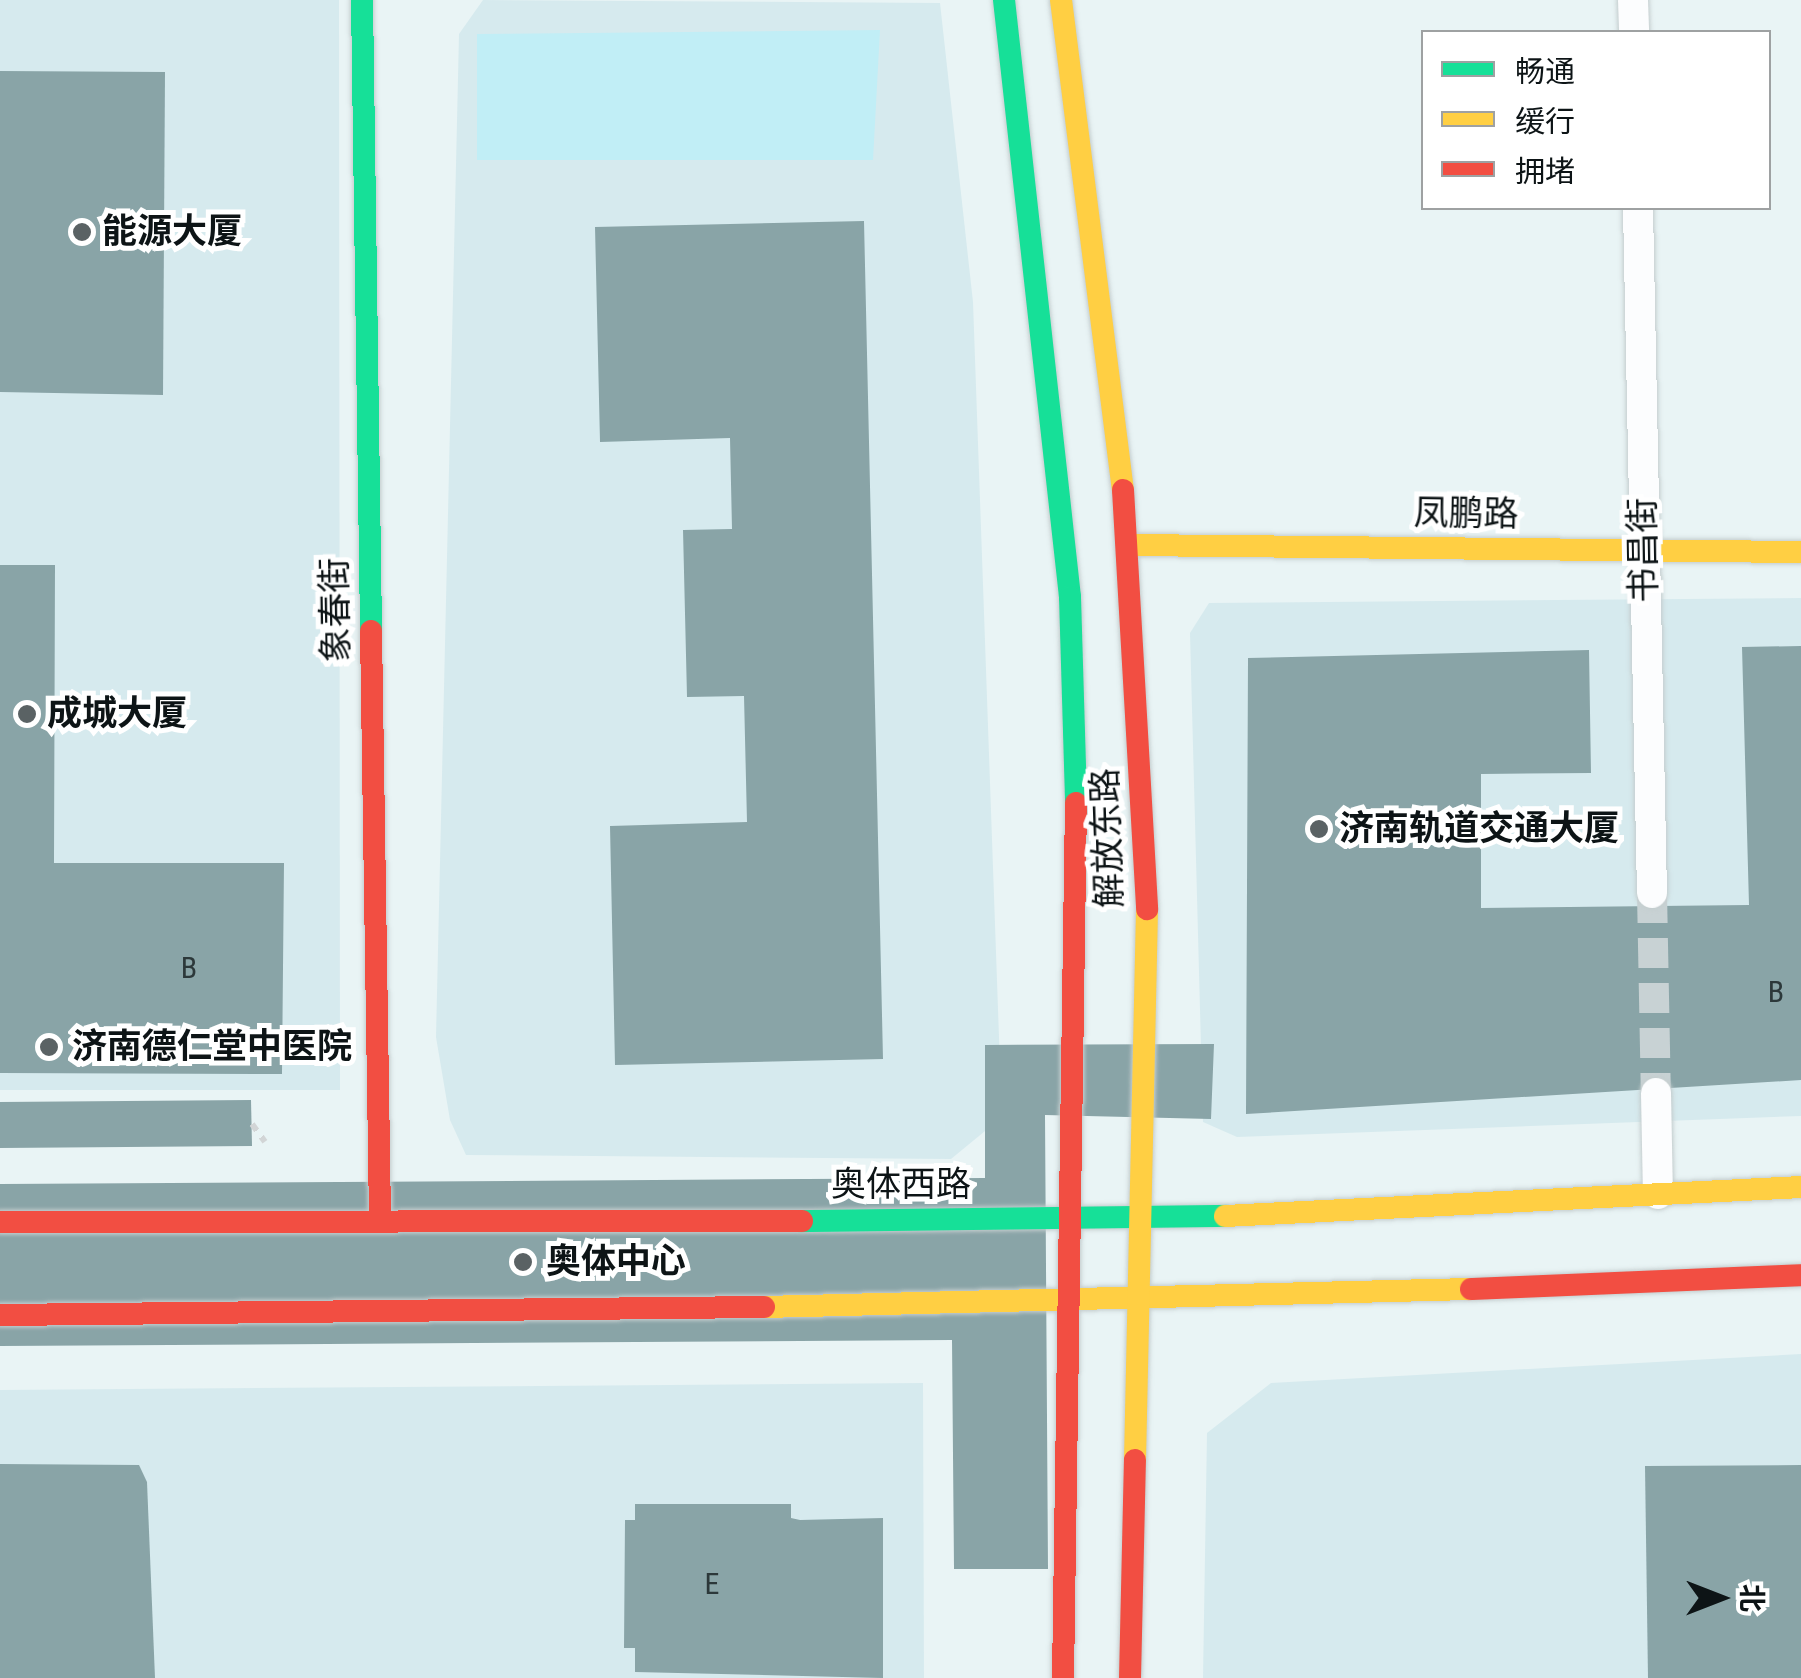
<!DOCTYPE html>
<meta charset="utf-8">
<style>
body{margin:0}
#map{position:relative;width:1801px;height:1678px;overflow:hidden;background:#e9f4f5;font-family:"Roboto Condensed","Noto Sans SC",sans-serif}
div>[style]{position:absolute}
.built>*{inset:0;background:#d6eaee}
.green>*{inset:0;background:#c1eef6}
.building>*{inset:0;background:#89a4a7}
.street-tunnel>*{height:30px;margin-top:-15px;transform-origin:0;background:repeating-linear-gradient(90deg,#c8d2d4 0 30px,transparent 0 45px)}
.path>*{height:6px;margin-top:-3px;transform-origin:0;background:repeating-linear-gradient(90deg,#d2d5d6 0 8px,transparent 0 16px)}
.roads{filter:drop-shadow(0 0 2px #c4cdce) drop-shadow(0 0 2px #c4cdce)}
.street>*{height:30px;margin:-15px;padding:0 15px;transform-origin:15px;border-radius:15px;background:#fcfdfe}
.fast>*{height:22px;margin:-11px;padding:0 11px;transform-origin:11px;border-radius:11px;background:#16e098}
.slow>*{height:22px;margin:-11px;padding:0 11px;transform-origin:11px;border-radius:11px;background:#ffcf43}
.jam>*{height:22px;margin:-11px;padding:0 11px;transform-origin:11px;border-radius:11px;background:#f24e42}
.dots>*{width:28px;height:28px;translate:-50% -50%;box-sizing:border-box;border:5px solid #fff;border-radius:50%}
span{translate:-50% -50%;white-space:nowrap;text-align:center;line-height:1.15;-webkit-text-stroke:10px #fff;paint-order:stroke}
.number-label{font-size:30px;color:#2c383a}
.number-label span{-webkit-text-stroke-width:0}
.poi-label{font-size:35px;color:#0d1416;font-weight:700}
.left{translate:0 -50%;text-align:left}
.street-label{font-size:35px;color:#0d1416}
.legend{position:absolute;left:1421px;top:30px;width:350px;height:180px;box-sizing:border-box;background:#fff;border:2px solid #9ea1a2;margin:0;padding:12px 18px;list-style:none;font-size:30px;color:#0d1416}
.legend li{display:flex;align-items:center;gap:20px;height:50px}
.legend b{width:50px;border:2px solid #9ea1a2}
.north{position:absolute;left:1671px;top:1548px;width:100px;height:100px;-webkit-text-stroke:8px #fff;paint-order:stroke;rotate:90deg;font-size:28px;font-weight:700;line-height:40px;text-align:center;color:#0d1416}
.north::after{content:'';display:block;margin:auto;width:35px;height:45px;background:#0d1416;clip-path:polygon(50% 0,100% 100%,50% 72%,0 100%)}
</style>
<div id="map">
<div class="built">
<i style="clip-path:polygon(0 0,339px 0,340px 1090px,0 1090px)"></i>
<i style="clip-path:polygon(483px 0,940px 3px,973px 302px,1001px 1094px,996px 1122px,951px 1159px,466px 1155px,450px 1120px,436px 1037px,459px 34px)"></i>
<i style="clip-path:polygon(1801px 598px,1801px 1116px,1237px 1137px,1203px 1122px,1190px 633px,1209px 603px)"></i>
<i style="clip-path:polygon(1801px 1354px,1801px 1678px,1203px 1678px,1207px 1433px,1271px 1383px)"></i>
<i style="clip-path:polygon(923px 1383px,924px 1678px,0 1678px,0 1390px)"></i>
</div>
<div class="green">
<i style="clip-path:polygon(880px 30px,873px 160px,477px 160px,477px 34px)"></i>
</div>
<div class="building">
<i style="clip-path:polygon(0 71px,165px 72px,163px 395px,0 392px)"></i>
<i style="clip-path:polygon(864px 221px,883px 1059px,615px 1065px,610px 826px,747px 822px,744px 696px,687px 697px,683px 530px,732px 529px,730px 438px,600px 442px,595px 227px)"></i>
<i style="clip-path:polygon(0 565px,55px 565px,54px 863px,284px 863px,282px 1074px,0 1073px)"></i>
<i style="clip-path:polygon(1801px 646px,1801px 1080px,1246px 1114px,1248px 658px,1589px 650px,1591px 773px,1481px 774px,1481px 908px,1749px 905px,1742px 647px)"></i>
<i style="clip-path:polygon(1214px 1044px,1211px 1119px,1045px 1115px,1048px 1569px,954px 1569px,952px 1340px,0 1346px,0 1184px,985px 1178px,985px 1045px)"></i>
<i style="clip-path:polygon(251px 1100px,252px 1146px,0 1148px,0 1102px)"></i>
<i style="clip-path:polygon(0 1464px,139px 1465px,147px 1482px,155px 1678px,0 1678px)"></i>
<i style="clip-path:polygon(1801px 1465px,1801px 1678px,1648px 1678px,1645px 1466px)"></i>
<i style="clip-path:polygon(635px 1504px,791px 1504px,791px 1518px,800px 1520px,883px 1518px,883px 1678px,635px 1672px,635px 1648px,624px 1648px,625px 1520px,635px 1520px)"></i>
</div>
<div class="street-tunnel">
<i style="left:1652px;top:893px;width:200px;rotate:88.9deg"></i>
</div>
<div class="path">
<i style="left:252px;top:1124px;width:22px;rotate:54deg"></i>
</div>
<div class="roads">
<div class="street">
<i style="left:1633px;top:0;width:32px;rotate:88deg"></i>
<i style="left:1638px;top:208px;width:685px;rotate:88.83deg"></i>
<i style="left:1656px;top:1093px;width:101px;rotate:88.9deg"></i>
</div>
<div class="fast">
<i style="left:362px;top:0;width:631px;rotate:89.18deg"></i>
<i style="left:1004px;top:0;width:601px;rotate:83.69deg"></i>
<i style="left:1070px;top:597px;width:206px;rotate:88.3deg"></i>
<i style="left:802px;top:1221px;width:423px;rotate:-0.7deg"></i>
</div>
<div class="slow">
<i style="left:1061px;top:0;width:494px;rotate:82.8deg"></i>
<i style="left:1130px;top:545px;width:671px;rotate:0.6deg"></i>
<i style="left:1225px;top:1216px;width:577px;rotate:-2.88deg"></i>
<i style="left:764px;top:1307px;width:707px;rotate:-1.46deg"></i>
<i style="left:1135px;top:1460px;width:551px;rotate:-88.75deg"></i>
</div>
<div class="jam">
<i style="left:1123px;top:490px;width:420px;rotate:86.7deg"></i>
<i style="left:371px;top:631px;width:588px;rotate:89.12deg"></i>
<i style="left:0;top:1222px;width:802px;rotate:-0.07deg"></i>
<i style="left:1471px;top:1289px;width:330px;rotate:-2.4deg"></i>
<i style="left:0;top:1315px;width:764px;rotate:-0.6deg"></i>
<i style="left:1063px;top:1678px;width:875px;rotate:-89.15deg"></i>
<i style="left:1130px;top:1678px;width:218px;rotate:-88.7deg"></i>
</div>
</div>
<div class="dots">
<i style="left:82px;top:232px;background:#5a6264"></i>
<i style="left:27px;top:714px;background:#5a6264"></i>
<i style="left:1319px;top:829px;background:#5a6264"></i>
<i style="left:49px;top:1047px;background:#5a6264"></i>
<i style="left:523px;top:1262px;background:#5a6264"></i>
</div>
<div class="number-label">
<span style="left:189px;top:968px">B</span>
<span style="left:1776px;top:992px">B</span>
<span style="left:712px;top:1584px">E</span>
</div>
<div class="poi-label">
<span class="left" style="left:102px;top:232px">能源大厦</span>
<span class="left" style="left:47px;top:714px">成城大厦</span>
<span class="left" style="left:1339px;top:829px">济南轨道交通大厦</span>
<span class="left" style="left:72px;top:1047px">济南德仁堂中医院</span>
<span class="left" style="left:546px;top:1262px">奥体中心</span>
</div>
<div class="street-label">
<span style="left:1466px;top:514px;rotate:1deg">凤鹏路</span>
<span style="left:1644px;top:550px;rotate:-91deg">书昌街</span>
<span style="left:336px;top:610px;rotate:-91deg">象春街</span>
<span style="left:1108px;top:838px;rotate:-92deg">解放东路</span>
<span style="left:901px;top:1185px">奥体西路</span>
</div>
<ul class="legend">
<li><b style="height:12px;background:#16e098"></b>畅通</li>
<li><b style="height:12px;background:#ffcf43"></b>缓行</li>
<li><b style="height:12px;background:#f24e42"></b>拥堵</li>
</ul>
<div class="north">北</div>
</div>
